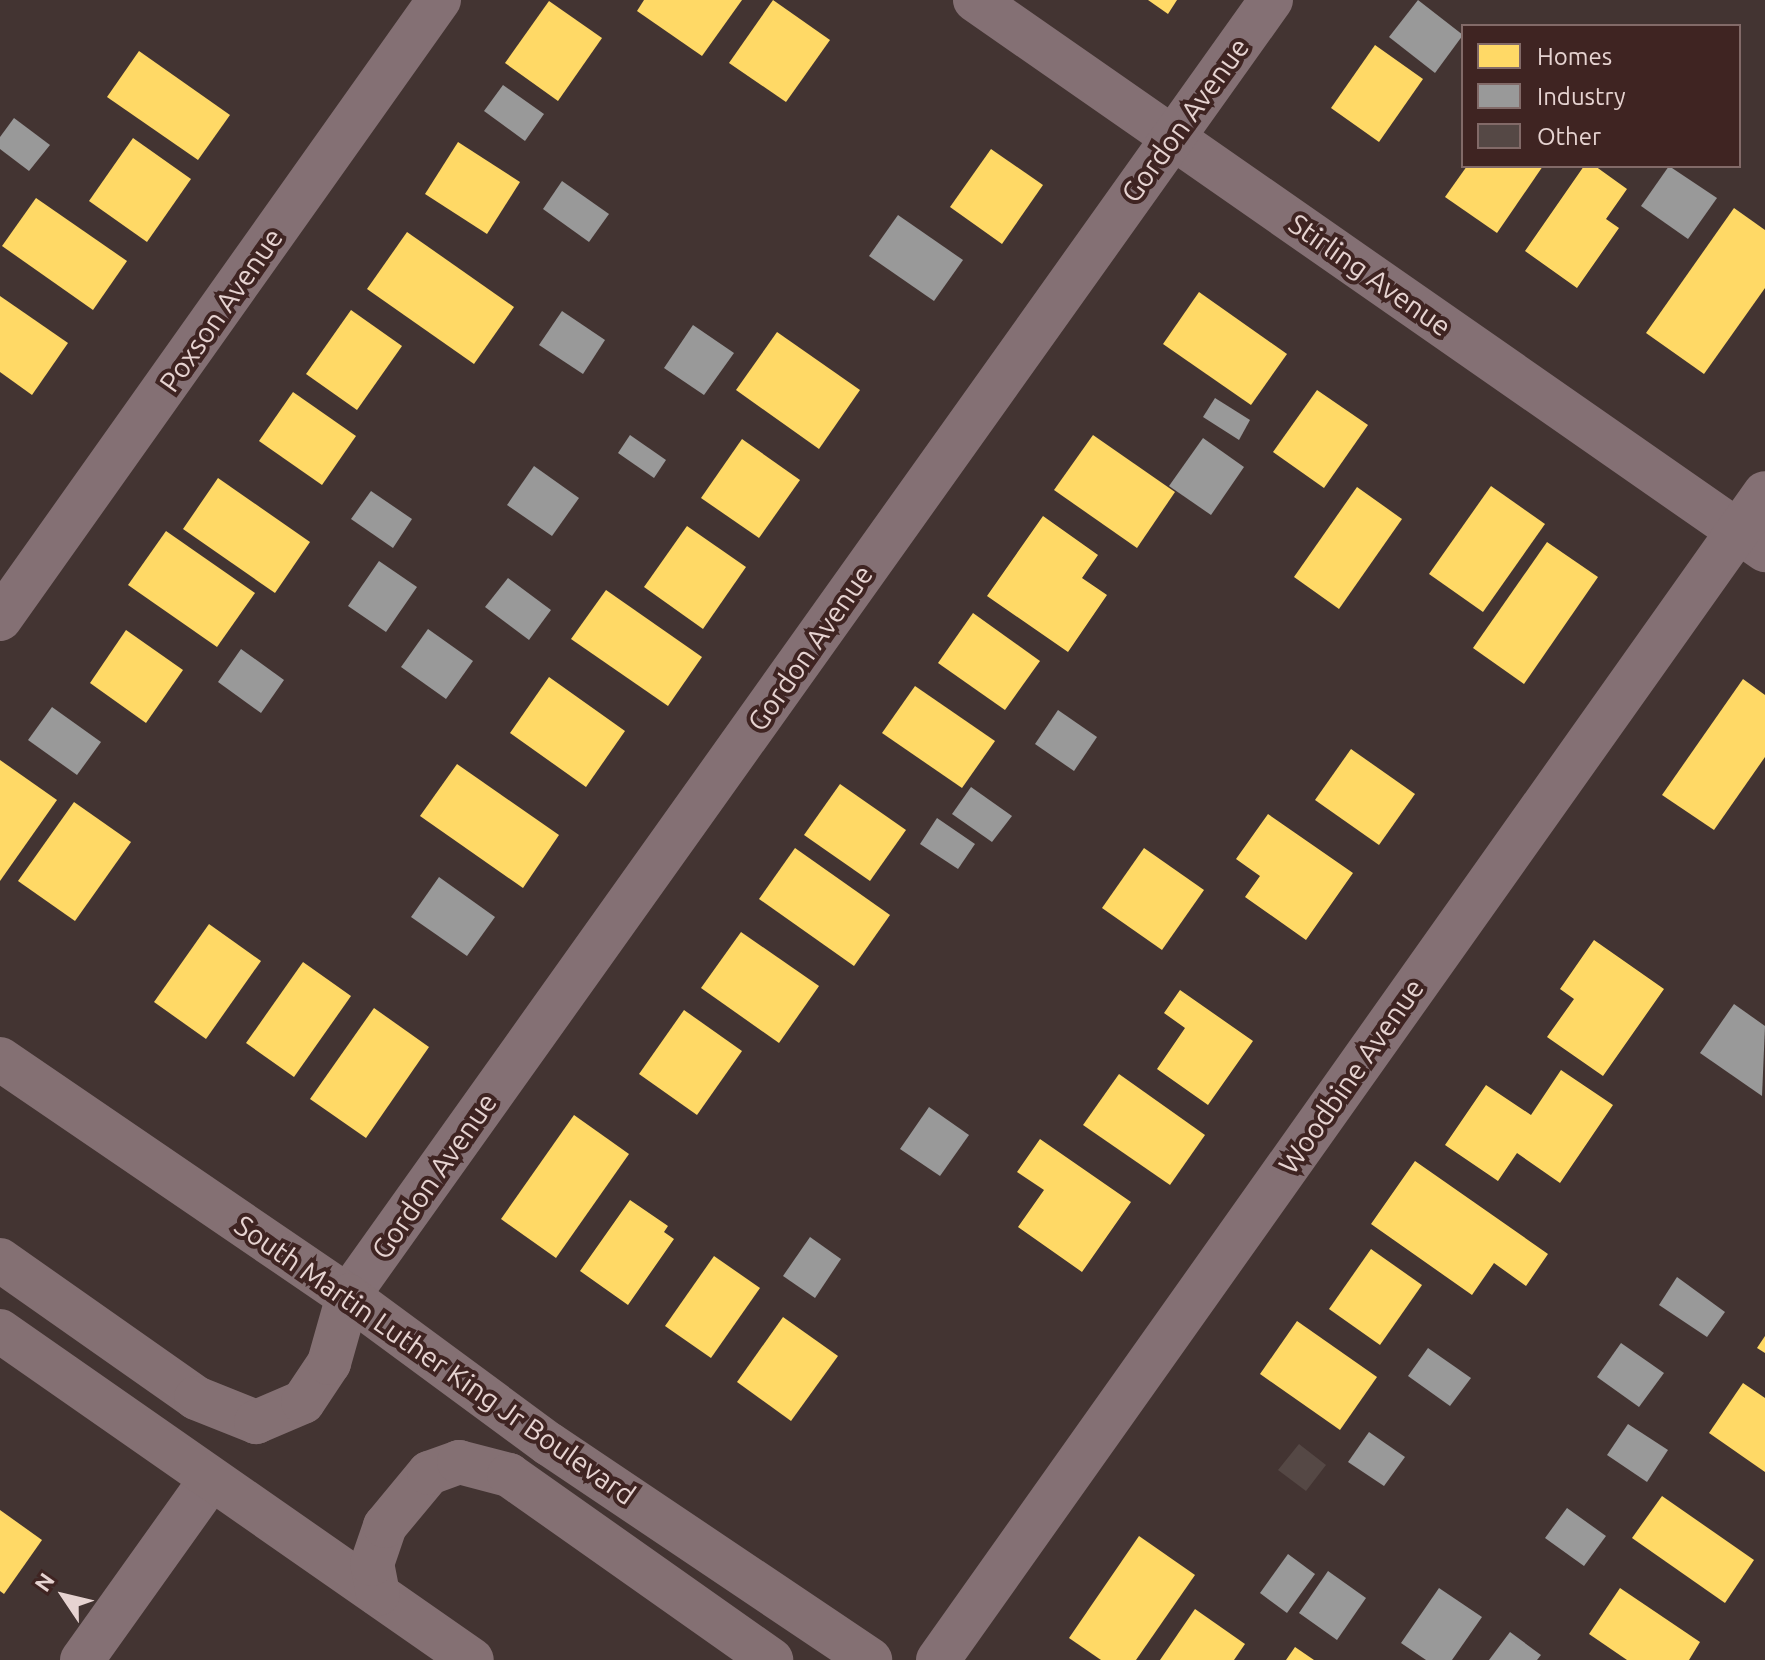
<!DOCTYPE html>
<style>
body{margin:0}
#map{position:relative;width:1765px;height:1660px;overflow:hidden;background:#433432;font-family:Ubuntu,sans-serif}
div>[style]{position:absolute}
.homes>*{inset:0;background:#ffd966}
.industry>*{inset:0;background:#999}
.building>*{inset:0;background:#554845}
.street>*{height:44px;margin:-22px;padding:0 22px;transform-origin:22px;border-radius:22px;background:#847074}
.primary>*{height:44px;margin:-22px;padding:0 22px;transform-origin:22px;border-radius:22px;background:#847073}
span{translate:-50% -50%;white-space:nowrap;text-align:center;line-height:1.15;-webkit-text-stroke:8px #3f2422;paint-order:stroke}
.street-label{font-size:28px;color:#e6d3d1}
.legend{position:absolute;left:1461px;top:24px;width:280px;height:144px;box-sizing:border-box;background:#3f2422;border:2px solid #826a68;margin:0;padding:10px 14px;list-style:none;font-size:24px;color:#e6d3d1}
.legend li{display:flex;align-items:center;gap:16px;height:40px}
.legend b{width:40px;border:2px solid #826a68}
.north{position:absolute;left:24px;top:1556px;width:80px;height:80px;-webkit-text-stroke:6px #3f2422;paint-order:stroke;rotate:305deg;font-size:22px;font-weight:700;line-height:32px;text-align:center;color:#e6d3d1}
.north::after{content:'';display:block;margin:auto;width:28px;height:36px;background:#e6d3d1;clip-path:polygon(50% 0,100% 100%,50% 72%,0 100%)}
</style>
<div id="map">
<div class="homes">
<i style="clip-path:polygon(644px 0,742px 0,702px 56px,637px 11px)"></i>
<i style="clip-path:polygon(773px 0,830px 40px,786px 102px,729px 63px)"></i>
<i style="clip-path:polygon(1148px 0,1177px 0,1168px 14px)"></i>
<i style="clip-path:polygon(549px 1px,602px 38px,558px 101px,505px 63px)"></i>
<i style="clip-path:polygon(1375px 45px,1423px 79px,1379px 142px,1331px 108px)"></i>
<i style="clip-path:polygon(139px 51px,230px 115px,198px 160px,107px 97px)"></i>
<i style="clip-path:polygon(133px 138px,191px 179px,147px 242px,89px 201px)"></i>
<i style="clip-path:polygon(458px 142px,520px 182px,487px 234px,425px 194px)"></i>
<i style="clip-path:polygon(991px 149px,1043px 185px,1002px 244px,950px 207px)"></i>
<i style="clip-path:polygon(1467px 166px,1543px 166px,1497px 233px,1445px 197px)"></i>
<i style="clip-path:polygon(1584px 166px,1595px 166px,1627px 189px,1606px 219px,1619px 228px,1577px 288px,1525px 251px)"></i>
<i style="clip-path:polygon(36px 198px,127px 261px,93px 310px,2px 246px)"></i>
<i style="clip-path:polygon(1734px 208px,1765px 230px,1765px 288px,1704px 374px,1646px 333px)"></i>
<i style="clip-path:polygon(407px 232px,514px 307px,474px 364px,367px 289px)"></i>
<i style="clip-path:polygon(1199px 292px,1287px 354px,1251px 405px,1163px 344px)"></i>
<i style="clip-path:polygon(0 296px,68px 343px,32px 395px,0 372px)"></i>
<i style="clip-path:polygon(351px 310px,402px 346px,357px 410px,306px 374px)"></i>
<i style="clip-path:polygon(777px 332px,860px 390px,819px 449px,736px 390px)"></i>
<i style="clip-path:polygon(1317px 390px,1368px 425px,1324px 488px,1273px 452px)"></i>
<i style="clip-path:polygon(293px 392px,356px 436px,322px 485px,259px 441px)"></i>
<i style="clip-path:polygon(1093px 435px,1175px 492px,1137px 548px,1054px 490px)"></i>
<i style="clip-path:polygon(742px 439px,800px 480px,759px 538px,701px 498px)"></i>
<i style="clip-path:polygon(218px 478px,310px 542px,275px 593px,183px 529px)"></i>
<i style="clip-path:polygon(1491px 486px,1545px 524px,1483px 612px,1429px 574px)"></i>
<i style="clip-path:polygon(1357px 487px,1402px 519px,1339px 609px,1294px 577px)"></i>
<i style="clip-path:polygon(1043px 516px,1098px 555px,1082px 578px,1107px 595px,1068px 652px,987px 596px)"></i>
<i style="clip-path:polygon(687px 526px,746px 567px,703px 629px,644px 587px)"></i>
<i style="clip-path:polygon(166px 531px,255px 593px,217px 647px,128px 585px)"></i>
<i style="clip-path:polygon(1547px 542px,1598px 577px,1524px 684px,1473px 648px)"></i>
<i style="clip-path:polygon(606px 590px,702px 657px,668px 706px,571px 639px)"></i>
<i style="clip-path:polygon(973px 613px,1040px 661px,1005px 710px,938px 663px)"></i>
<i style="clip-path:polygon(126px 630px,183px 670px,146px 723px,90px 683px)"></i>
<i style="clip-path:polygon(549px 677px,625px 731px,586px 787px,510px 733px)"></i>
<i style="clip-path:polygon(1743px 679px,1765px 695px,1765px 757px,1714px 830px,1662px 795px)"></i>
<i style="clip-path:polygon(915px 686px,995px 741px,962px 788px,882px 733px)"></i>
<i style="clip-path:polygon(1351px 749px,1415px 794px,1379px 845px,1315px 800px)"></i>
<i style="clip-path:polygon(0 760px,57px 800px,0 881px)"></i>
<i style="clip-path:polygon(457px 764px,559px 835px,523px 888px,420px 816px)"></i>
<i style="clip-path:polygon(840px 784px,906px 830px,870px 881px,804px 835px)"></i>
<i style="clip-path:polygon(74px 802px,131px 842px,75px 921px,18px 881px)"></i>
<i style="clip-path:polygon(1268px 814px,1353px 873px,1306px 940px,1245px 897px,1260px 876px,1236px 859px)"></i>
<i style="clip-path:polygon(795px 848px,890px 915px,854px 966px,759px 899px)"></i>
<i style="clip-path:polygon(1144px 848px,1204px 890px,1162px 950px,1102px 908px)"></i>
<i style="clip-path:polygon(209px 924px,261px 961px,206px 1039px,154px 1002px)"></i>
<i style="clip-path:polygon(741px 932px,819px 986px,779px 1043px,701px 988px)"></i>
<i style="clip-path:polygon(1594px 940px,1664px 989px,1603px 1076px,1547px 1037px,1574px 999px,1560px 989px)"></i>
<i style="clip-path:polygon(303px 962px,351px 996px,294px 1077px,246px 1043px)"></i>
<i style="clip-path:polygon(1180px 990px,1253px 1041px,1208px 1105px,1157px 1069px,1185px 1028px,1164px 1013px)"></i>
<i style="clip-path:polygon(374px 1008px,429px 1047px,366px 1138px,310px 1099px)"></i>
<i style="clip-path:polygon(684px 1010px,742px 1051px,697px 1115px,639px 1074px)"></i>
<i style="clip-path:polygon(1561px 1070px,1613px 1105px,1560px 1183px,1517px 1153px,1498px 1181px,1445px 1145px,1486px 1085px,1531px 1115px)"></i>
<i style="clip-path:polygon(1119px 1074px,1205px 1135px,1170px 1185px,1083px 1125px)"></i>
<i style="clip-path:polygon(574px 1115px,629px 1154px,556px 1258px,501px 1219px)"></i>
<i style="clip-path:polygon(1040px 1139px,1131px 1202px,1082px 1272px,1018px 1227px,1044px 1190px,1017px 1172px)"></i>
<i style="clip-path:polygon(1415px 1161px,1548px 1254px,1526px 1286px,1494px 1263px,1472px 1295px,1371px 1224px)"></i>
<i style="clip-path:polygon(630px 1200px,668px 1226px,664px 1232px,674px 1239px,628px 1305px,580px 1271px)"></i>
<i style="clip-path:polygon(1371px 1249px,1422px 1285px,1380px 1345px,1329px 1309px)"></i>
<i style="clip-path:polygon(714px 1256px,760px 1288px,711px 1358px,665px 1326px)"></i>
<i style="clip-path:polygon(783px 1317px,838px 1356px,791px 1421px,737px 1382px)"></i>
<i style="clip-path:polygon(1297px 1321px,1377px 1377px,1340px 1430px,1260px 1374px)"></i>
<i style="clip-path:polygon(1765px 1336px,1765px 1353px,1757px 1348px)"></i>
<i style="clip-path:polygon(1743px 1383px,1765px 1398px,1765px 1472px,1709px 1433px)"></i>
<i style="clip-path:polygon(1662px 1496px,1754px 1560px,1725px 1603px,1632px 1538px)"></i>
<i style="clip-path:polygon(0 1510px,42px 1540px,4px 1594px,0 1591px)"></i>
<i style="clip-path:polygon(1139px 1536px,1195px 1575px,1136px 1660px,1101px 1660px,1069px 1638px)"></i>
<i style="clip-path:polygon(1620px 1588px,1700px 1642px,1689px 1660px,1627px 1660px,1589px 1634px)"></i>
<i style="clip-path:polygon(1195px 1609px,1245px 1644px,1234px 1660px,1160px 1660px)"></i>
<i style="clip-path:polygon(1295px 1647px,1314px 1660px,1286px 1660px)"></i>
</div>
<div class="industry">
<i style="clip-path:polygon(1418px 0,1463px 35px,1435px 73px,1389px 37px)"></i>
<i style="clip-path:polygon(503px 85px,544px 114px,525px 141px,484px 111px)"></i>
<i style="clip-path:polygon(14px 118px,50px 145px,29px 171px,0 149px,0 137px)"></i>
<i style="clip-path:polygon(1669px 166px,1717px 198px,1688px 239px,1641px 206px)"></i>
<i style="clip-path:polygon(562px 181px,609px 214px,589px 242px,543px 209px)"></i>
<i style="clip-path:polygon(898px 215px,963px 260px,934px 301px,869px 256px)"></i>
<i style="clip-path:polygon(562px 311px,605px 340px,583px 374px,539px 345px)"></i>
<i style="clip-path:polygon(693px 325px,734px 353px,704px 395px,664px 368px)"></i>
<i style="clip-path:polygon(1215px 398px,1250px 420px,1239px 440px,1203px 417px)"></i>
<i style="clip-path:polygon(630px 435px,666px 460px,654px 478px,618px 453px)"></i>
<i style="clip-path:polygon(1203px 438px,1244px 467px,1211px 515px,1169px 486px)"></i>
<i style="clip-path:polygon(534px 466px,579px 498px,552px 536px,507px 505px)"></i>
<i style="clip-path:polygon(371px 491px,412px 519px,393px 548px,351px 519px)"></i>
<i style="clip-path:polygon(379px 561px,417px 587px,386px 632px,348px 606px)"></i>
<i style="clip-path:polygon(508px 578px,551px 610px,529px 640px,485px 607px)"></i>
<i style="clip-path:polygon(428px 629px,473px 661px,446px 699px,401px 667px)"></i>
<i style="clip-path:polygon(241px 649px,284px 680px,261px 713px,218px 682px)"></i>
<i style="clip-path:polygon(52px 707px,101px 742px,77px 775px,28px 740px)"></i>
<i style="clip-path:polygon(1058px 710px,1097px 737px,1074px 771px,1035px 744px)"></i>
<i style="clip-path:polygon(971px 787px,1012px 816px,992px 842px,952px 814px)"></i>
<i style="clip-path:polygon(937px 818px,975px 844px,958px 869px,920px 844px)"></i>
<i style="clip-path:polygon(439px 877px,495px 917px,467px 956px,411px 917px)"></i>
<i style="clip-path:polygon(1734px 1004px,1765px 1026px,1762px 1096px,1700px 1053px)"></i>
<i style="clip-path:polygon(929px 1107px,969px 1135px,940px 1176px,900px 1149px)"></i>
<i style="clip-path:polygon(810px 1237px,841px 1259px,815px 1298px,783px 1276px)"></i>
<i style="clip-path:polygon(1677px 1277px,1725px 1312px,1707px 1337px,1659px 1305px)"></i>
<i style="clip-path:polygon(1621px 1343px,1664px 1373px,1639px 1407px,1597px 1377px)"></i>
<i style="clip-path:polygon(1428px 1348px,1471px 1378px,1450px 1406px,1408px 1376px)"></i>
<i style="clip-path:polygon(1628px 1424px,1668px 1450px,1647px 1482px,1607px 1455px)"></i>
<i style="clip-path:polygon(1369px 1432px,1405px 1457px,1384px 1486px,1348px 1462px)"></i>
<i style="clip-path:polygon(1567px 1508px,1606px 1536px,1584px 1566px,1545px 1538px)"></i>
<i style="clip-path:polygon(1288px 1554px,1315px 1574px,1287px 1613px,1260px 1593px)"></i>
<i style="clip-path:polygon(1328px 1571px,1366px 1598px,1337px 1640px,1299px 1613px)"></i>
<i style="clip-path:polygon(1439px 1588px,1482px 1617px,1452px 1660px,1426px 1660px,1401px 1643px)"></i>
<i style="clip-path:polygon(1510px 1632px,1541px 1655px,1537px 1660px,1489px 1660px)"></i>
</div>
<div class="building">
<i style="clip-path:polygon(1299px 1444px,1326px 1465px,1306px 1491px,1278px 1470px)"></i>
</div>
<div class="street">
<i style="left:975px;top:0;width:963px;rotate:34.85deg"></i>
<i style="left:0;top:619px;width:759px;rotate:-54.66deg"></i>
<i style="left:348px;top:1296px;width:1591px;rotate:-54.54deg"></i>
<i style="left:82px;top:1660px;width:222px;rotate:-54.5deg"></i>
<i style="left:938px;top:1660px;width:1430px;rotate:-54.68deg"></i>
</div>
<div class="primary">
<i style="left:0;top:1059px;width:421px;rotate:34.3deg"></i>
<i style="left:348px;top:1296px;width:250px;rotate:36.4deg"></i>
<i style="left:549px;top:1444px;width:387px;rotate:33.9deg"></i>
<i style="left:0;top:1260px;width:240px;rotate:35.1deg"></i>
<i style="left:196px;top:1398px;width:65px;rotate:21.8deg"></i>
<i style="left:256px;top:1422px;width:51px;rotate:-23.1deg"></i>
<i style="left:303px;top:1402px;width:47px;rotate:-56.3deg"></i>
<i style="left:329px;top:1363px;width:70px;rotate:-74.2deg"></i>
<i style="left:0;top:1331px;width:575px;rotate:34.88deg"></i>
<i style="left:378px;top:1594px;width:31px;rotate:-101deg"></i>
<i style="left:372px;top:1564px;width:40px;rotate:-71.1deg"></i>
<i style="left:385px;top:1526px;width:69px;rotate:-50.3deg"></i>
<i style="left:429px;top:1473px;width:32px;rotate:-20deg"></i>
<i style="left:459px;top:1462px;width:52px;rotate:14.6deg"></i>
<i style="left:509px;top:1475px;width:321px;rotate:35.2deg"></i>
</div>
<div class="street-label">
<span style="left:1185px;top:120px;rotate:-54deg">Gordon Avenue</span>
<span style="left:1370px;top:275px;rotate:35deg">Stirling Avenue</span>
<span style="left:221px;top:310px;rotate:-55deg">Poxson Avenue</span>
<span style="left:810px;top:648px;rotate:-55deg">Gordon Avenue</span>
<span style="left:1351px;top:1076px;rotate:-55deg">Woodbine Avenue</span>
<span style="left:434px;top:1176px;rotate:-55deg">Gordon Avenue</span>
<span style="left:435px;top:1360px;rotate:35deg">South Martin Luther King Jr Boulevard</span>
</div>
<ul class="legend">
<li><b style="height:22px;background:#ffd966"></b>Homes</li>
<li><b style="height:22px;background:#999"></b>Industry</li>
<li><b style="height:22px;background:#554845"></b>Other</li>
</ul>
<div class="north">N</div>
</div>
